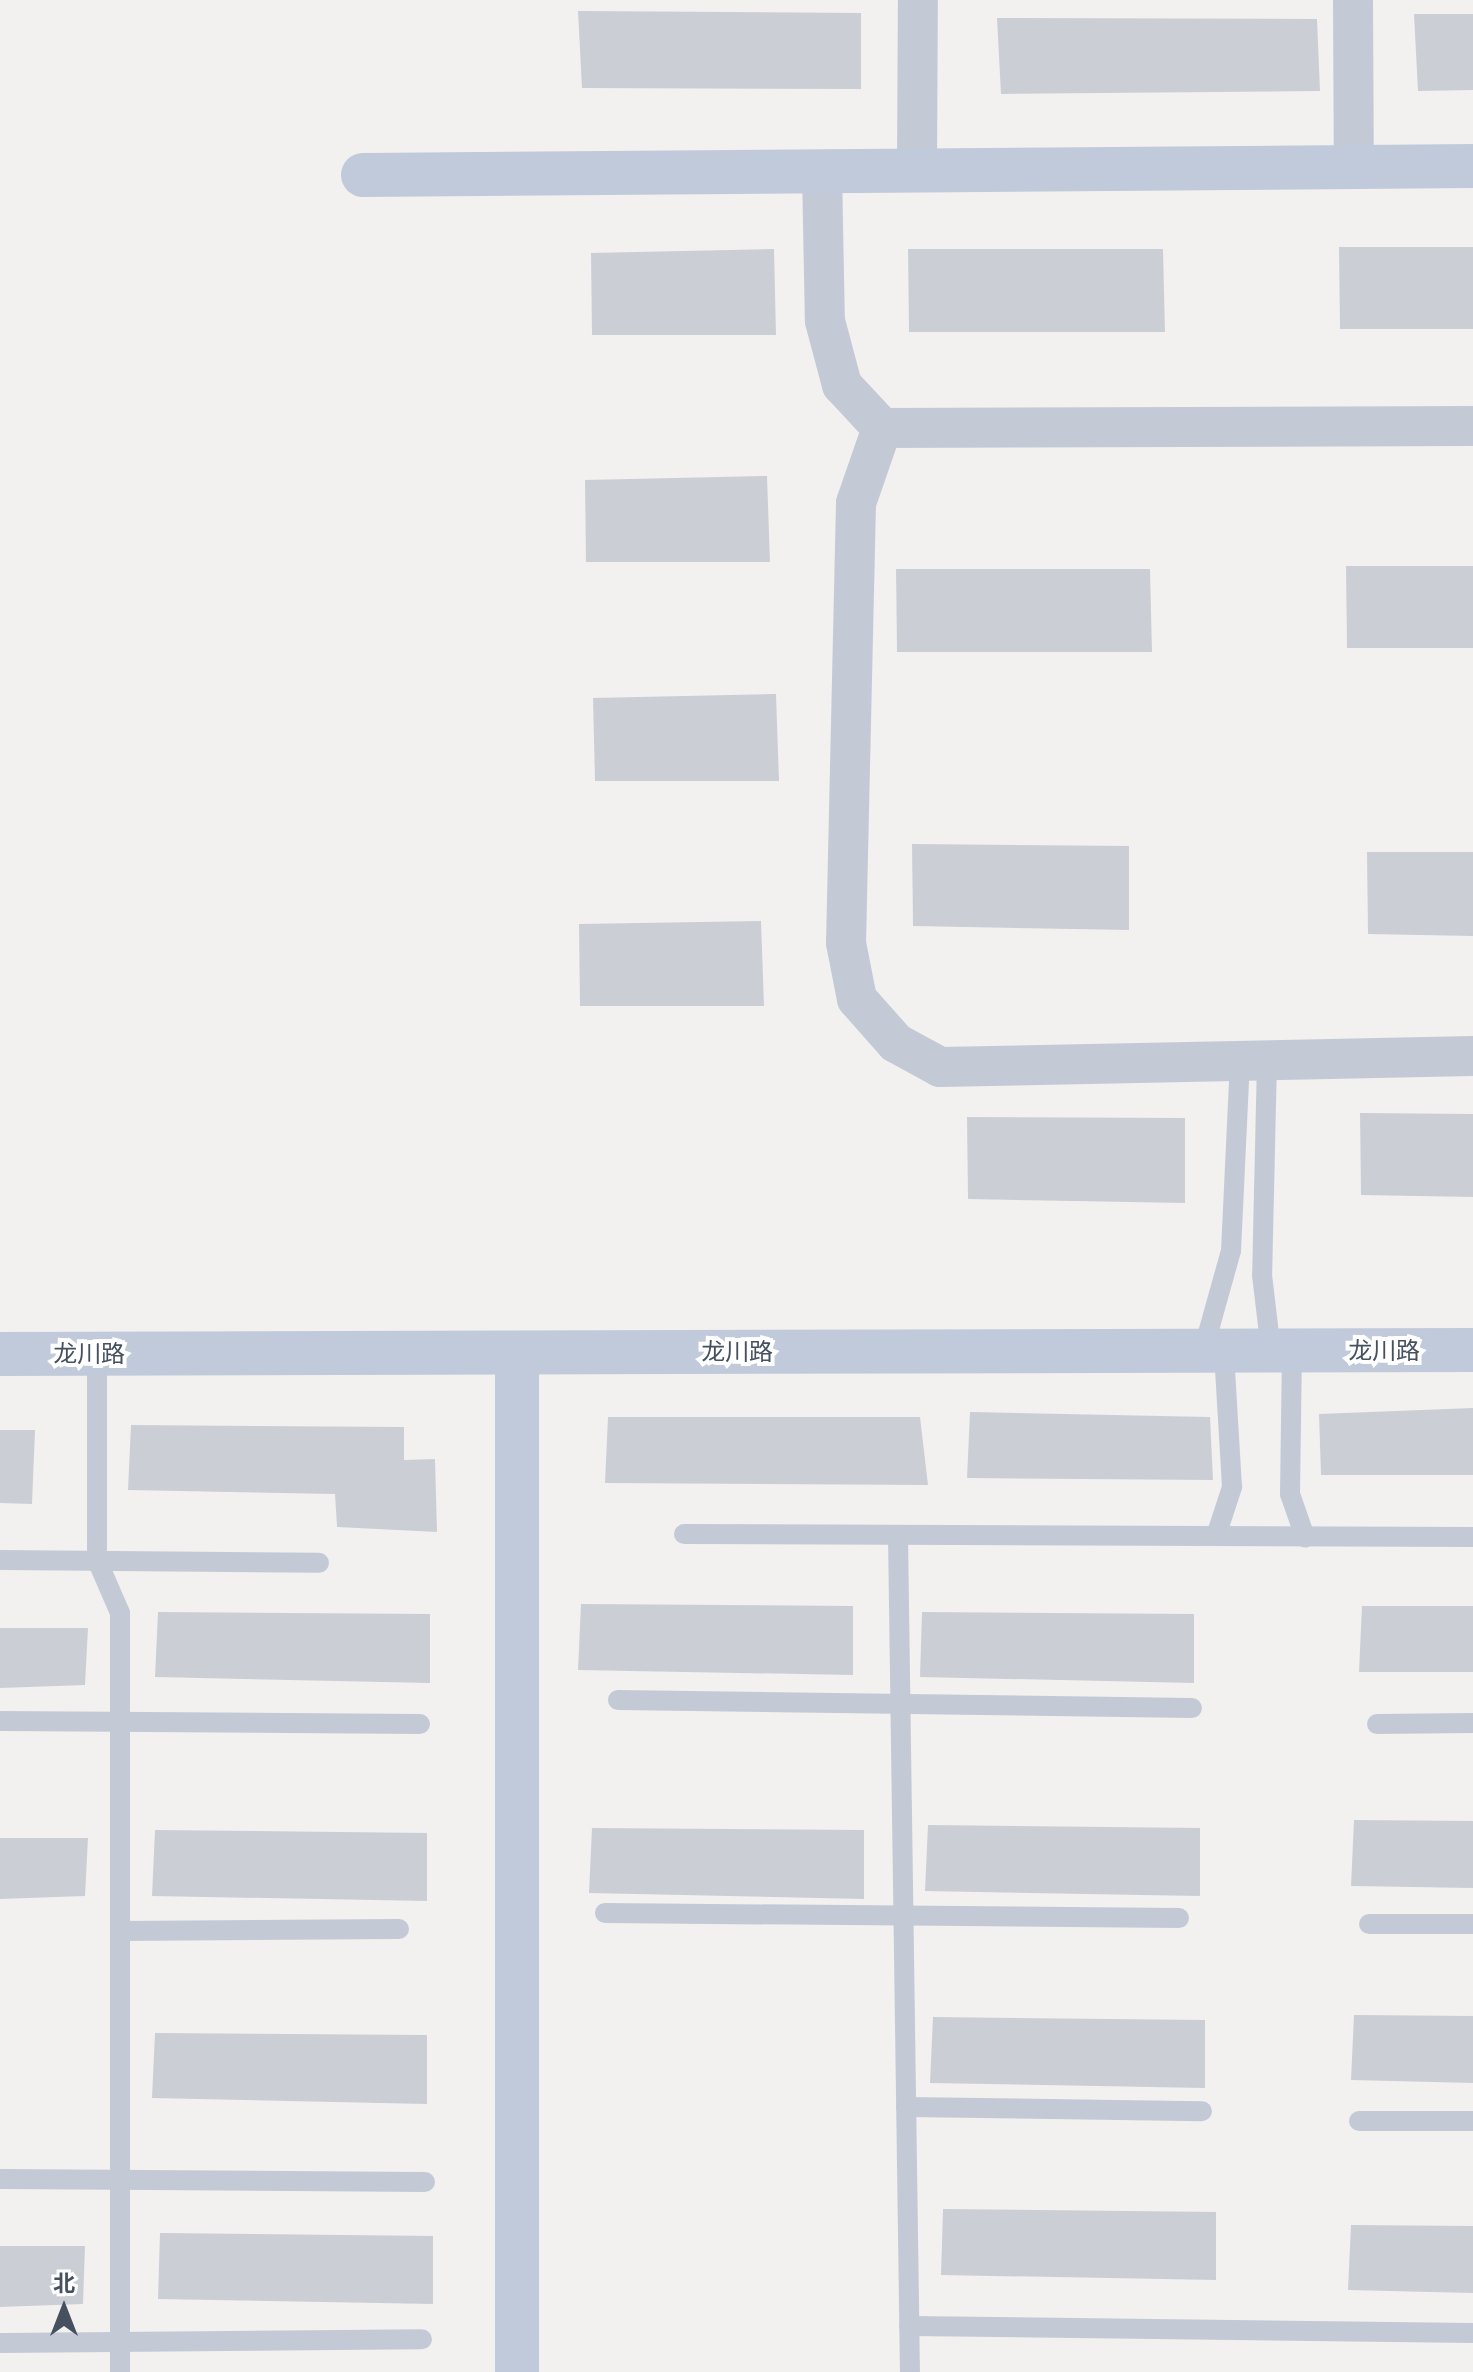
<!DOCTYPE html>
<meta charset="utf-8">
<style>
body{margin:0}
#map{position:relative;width:1473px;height:2372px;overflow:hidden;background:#f3f0f0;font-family:"DM Sans","Noto Sans SC",sans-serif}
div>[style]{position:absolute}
.building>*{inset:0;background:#ccced6}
.lane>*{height:20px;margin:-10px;padding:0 10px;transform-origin:10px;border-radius:10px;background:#c3cad6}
.street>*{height:40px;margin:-20px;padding:0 20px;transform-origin:20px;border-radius:20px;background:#c3cad6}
.secondary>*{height:44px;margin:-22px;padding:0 22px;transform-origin:22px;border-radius:22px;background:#c1cada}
span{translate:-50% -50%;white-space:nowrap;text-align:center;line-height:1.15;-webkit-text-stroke:8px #fff;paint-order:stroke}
.street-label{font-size:24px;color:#465160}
.north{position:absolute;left:24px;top:2268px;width:80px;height:80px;-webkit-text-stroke:6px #fff;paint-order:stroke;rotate:0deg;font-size:22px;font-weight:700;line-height:32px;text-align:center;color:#465160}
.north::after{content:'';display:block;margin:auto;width:28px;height:36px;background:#465160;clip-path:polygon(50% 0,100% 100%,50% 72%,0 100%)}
</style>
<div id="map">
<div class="building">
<i style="clip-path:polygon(578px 11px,861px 13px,861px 89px,582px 88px)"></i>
<i style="clip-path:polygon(1414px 14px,1473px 14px,1473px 90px,1418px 91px)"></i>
<i style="clip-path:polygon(997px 18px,1317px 19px,1320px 91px,1001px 94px)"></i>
<i style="clip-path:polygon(1339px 247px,1473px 247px,1473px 329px,1340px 329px)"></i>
<i style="clip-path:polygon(774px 249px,776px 335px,592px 335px,591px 253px)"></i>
<i style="clip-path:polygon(908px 249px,1163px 249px,1165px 332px,909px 332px)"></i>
<i style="clip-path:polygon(767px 476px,770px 562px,586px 562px,585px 480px)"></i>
<i style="clip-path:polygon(1346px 566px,1473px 566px,1473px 648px,1347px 648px)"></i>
<i style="clip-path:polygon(896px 569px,1150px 569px,1152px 652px,897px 652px)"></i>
<i style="clip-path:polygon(776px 694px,779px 781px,595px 781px,593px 698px)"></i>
<i style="clip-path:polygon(912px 844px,1129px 846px,1129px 930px,913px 926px)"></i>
<i style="clip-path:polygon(1367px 852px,1473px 852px,1473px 936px,1368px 934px)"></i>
<i style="clip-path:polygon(761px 921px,764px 1006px,580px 1006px,579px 924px)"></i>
<i style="clip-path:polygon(1360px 1113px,1473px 1114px,1473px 1197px,1361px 1195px)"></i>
<i style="clip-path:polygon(967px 1117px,1185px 1118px,1185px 1203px,968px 1199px)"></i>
<i style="clip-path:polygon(1473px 1408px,1473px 1475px,1321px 1475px,1319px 1414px)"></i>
<i style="clip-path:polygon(970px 1412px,1210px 1417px,1213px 1480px,967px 1478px)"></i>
<i style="clip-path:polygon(608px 1417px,920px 1417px,928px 1485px,605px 1483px)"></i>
<i style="clip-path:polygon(131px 1425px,404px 1427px,404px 1460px,435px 1459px,437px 1532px,337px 1527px,335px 1494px,128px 1490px)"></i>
<i style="clip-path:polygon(0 1430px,35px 1430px,32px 1504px,0 1503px)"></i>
<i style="clip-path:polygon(581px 1604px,853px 1606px,853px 1675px,578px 1670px)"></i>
<i style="clip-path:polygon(1362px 1606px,1473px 1606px,1473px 1672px,1359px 1672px)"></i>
<i style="clip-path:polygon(158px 1612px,430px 1614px,430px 1683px,155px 1677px)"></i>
<i style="clip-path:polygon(922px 1612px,1194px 1614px,1194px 1683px,920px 1677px)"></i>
<i style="clip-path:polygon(0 1628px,88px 1628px,85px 1685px,0 1688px)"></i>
<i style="clip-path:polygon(1354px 1820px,1473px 1821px,1473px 1888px,1351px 1886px)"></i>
<i style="clip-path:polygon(928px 1825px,1200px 1828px,1200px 1896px,925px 1891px)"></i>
<i style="clip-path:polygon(592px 1828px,864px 1830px,864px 1899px,589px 1893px)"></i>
<i style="clip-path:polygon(155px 1830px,427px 1833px,427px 1901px,152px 1896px)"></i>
<i style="clip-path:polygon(0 1838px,88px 1838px,85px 1896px,0 1899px)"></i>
<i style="clip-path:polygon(1354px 2015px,1473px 2016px,1473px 2083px,1351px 2080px)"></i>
<i style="clip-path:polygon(933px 2017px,1205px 2020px,1205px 2088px,930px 2083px)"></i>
<i style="clip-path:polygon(155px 2033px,427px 2035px,427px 2104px,152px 2098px)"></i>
<i style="clip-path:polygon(943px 2209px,1216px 2212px,1216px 2280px,941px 2275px)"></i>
<i style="clip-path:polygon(1351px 2225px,1473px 2226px,1473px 2293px,1348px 2290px)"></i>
<i style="clip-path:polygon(160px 2233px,433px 2236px,433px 2304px,158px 2299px)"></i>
<i style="clip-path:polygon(0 2246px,85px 2246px,83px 2304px,0 2307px)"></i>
</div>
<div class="lane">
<i style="left:1267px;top:1060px;width:215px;rotate:91.3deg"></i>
<i style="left:1262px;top:1275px;width:77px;rotate:83.2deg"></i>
<i style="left:1203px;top:1351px;width:104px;rotate:-74.4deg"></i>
<i style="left:1231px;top:1251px;width:190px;rotate:-87.3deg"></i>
<i style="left:1292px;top:1351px;width:143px;rotate:90.8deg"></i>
<i style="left:1290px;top:1494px;width:46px;rotate:70.8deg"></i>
<i style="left:97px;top:1354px;width:206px;rotate:90deg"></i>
<i style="left:97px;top:1560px;width:58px;rotate:66.5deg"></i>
<i style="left:120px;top:1613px;width:759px;rotate:90deg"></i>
<i style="left:684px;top:1534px;width:789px;rotate:0.22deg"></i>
<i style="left:898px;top:1535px;width:837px;rotate:89.18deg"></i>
<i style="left:1216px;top:1536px;width:52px;rotate:-71.9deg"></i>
<i style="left:1232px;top:1487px;width:136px;rotate:-93.4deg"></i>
<i style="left:0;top:1560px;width:319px;rotate:0.5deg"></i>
<i style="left:618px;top:1700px;width:574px;rotate:0.8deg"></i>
<i style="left:0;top:1721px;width:420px;rotate:0.4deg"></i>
<i style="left:1377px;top:1724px;width:96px;rotate:-0.6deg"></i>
<i style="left:605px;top:1913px;width:574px;rotate:0.5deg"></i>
<i style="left:1369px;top:1924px;width:104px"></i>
<i style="left:120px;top:1931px;width:279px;rotate:-0.4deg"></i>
<i style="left:906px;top:2107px;width:296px;rotate:0.8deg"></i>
<i style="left:1359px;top:2121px;width:114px"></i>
<i style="left:0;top:2179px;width:425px;rotate:0.4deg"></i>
<i style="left:909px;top:2326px;width:564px;rotate:0.71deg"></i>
<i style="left:0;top:2343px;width:422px;rotate:-0.5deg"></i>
</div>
<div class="street">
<i style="left:1353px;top:0;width:166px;rotate:89.7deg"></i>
<i style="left:917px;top:170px;width:170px;rotate:-89.7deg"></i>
<i style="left:822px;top:171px;width:150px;rotate:88.9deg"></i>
<i style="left:825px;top:321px;width:66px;rotate:75.1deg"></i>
<i style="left:842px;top:385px;width:59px;rotate:47.1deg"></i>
<i style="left:882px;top:428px;width:591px;rotate:-0.19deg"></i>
<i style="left:882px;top:428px;width:79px;rotate:109.1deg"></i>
<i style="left:856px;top:503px;width:440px;rotate:91.3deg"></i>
<i style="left:846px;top:943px;width:57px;rotate:78.9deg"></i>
<i style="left:857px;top:999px;width:59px;rotate:48.4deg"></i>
<i style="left:896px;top:1043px;width:50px;rotate:28.6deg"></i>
<i style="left:940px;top:1067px;width:533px;rotate:-1.18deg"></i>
</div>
<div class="secondary">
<i style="left:363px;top:175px;width:1110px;rotate:-0.46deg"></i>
<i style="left:517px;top:1353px;width:1019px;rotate:90deg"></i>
<i style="left:0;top:1354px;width:1473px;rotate:-0.16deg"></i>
</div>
<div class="street-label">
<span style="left:1384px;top:1351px">龙川路</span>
<span style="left:737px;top:1352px">龙川路</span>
<span style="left:89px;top:1354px">龙川路</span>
</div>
<div class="north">北</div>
</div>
